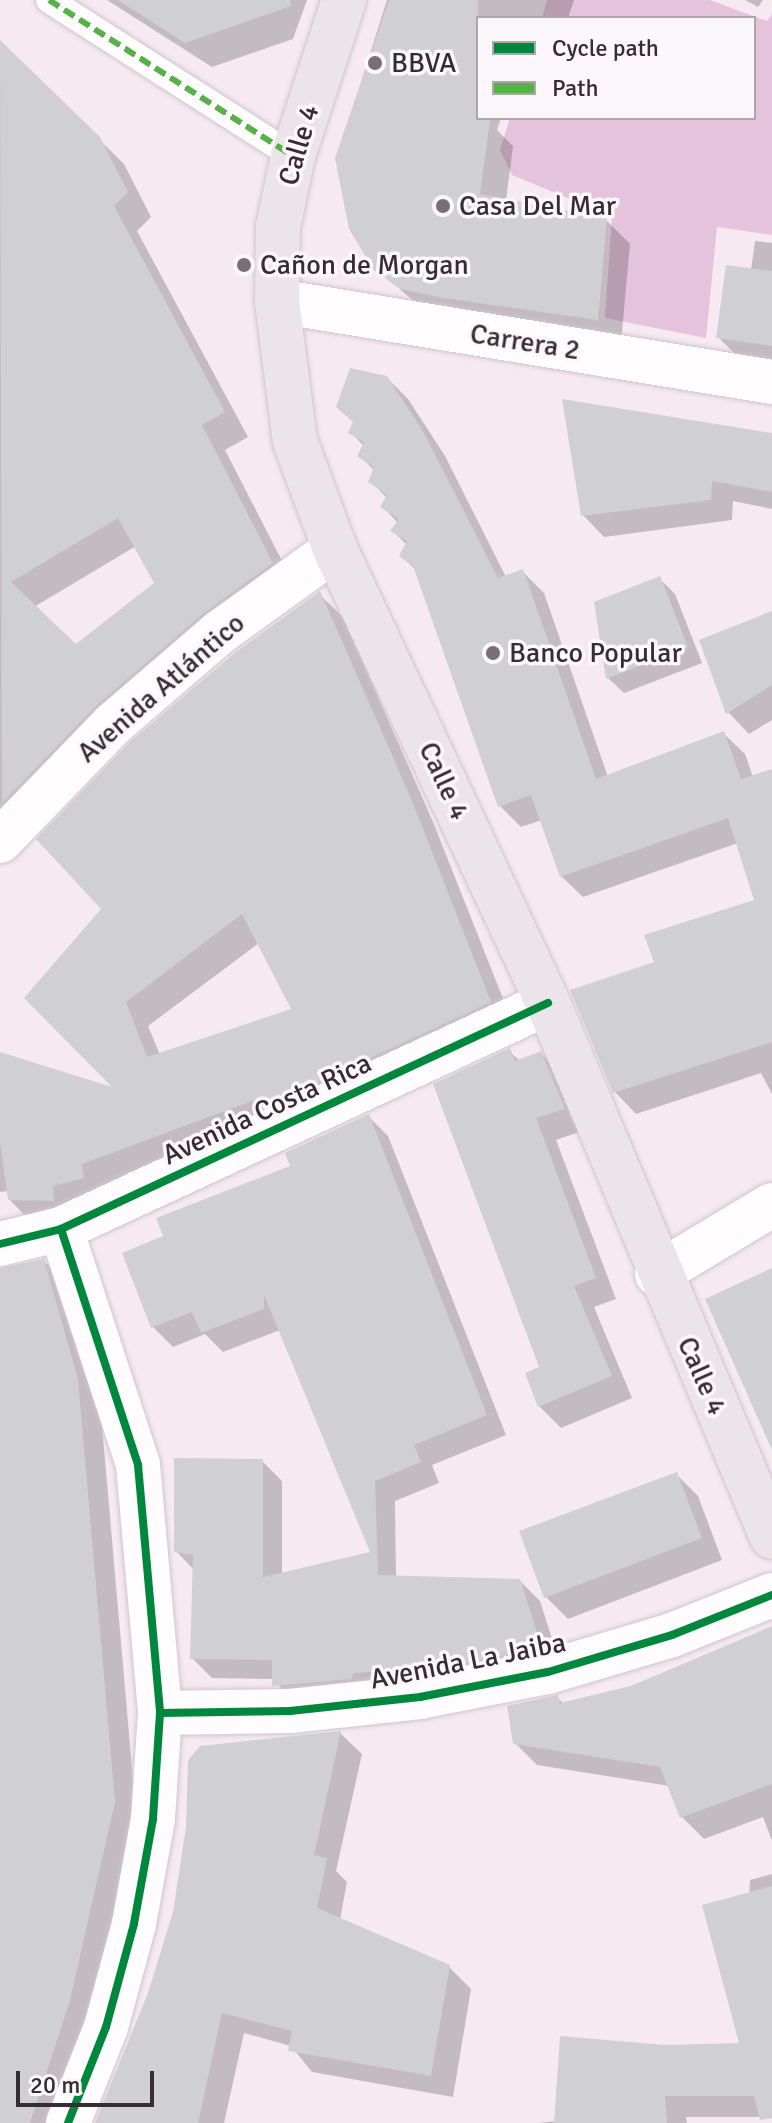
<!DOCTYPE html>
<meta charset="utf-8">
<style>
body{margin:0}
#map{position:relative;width:772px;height:2123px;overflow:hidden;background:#f6e9f2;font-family:Signika,sans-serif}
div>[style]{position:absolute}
.forest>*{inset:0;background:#e6c3dd}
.shadow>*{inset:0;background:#0003}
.building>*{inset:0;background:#d0d0d4}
.roads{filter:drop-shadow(0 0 2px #d0c5cc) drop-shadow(0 0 2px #d0c5cc)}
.pedestrian>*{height:26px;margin:-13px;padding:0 13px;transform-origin:13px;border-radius:13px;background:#fefcfd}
.tertiary>*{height:44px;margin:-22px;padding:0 22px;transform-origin:22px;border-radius:22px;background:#fefcfd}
.primary>*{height:44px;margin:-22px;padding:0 22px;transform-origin:22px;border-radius:22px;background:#ebe4ea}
.quiet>*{height:6px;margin-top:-3px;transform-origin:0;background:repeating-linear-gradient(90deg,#56b246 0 12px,transparent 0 18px)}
.cycleway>*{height:8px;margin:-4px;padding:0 4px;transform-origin:4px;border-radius:4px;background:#00873e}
.dots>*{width:22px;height:22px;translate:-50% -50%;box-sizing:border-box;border:4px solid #fcf7fa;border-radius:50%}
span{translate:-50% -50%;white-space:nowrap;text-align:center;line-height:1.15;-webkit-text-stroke:7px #fcf7fa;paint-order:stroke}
.poi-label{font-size:28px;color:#362c33}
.left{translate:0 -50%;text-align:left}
.street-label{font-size:28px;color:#362c33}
.legend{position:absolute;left:476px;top:16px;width:280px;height:104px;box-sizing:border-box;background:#fcf7fa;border:2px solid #ada6aa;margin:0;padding:10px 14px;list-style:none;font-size:24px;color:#362c33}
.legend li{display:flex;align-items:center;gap:16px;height:40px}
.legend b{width:40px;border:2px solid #ada6aa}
.scale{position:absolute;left:16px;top:2071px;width:138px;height:36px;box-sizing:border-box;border:4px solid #362c33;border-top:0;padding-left:10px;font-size:24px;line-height:28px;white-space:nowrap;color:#362c33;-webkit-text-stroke:6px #fcf7fa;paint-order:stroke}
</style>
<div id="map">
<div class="forest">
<i style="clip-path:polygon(547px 0,710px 0,767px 21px,772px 14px,772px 235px,717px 227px,706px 338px,605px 318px,612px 216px,512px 175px,500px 150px,510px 118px,754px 118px,754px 18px,542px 18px)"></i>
</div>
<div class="shadow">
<i style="clip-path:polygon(107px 0,307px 0,293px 39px,212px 67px)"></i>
<i style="clip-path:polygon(387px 0,574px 0,568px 18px,478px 18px,478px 118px,501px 118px,497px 130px,513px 146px,506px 201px,606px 220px,630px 244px,621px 343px,426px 312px,376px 268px,337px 158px)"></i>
<i style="clip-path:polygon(745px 0,763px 0,758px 7px)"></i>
<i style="clip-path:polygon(evenodd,4px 46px,124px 164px,151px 217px,137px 231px,248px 437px,225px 450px,296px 588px,6px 848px,0 865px,0 52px,4px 46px,136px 546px,156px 583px,76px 647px,34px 607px,136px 546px)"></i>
<i style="clip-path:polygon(755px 241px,772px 243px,772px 363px,740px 359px,719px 338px,751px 270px)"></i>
<i style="clip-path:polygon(386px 377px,408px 399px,445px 456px,506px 577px,522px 571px,544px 593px,608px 777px,723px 733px,745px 754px,753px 777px,772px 772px,772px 1094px,761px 1073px,636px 1114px,615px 1092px,656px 964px,757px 901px,738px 843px,583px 897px,561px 876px,542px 820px,521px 827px,500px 806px,418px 572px,401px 556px,407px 545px,393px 531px,398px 523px,382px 506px,387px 498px,370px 481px,375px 471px,359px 455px,364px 446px,351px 433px)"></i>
<i style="clip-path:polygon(772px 436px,772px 509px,733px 501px,732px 520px,604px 537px,583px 515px)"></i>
<i style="clip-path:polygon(659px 578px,675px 594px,702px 663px,624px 693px,608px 678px)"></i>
<i style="clip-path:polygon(evenodd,319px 594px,343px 617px,433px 822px,514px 1026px,33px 1224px,9px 1199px,8px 1191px,0 1192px,0 1054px,119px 1091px,104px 909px,319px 594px,259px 943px,294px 1010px,160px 1055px,148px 1026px,259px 943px)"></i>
<i style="clip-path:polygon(772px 613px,772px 720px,749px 734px,728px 712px)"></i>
<i style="clip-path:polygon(509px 1051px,520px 1061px,541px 1053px,562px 1075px,585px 1130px,556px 1140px,616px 1299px,594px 1307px,632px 1398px,561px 1428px,539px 1406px,541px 1368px)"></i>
<i style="clip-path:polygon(368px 1116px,388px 1136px,506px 1435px,432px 1465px,439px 1483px,395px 1501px,396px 1578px,520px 1581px,540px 1601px,561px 1667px,295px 1706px,274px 1679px,212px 1678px,192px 1658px,194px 1570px,176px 1551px,262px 1461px,282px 1481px,282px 1575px,373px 1554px,280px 1330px,223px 1352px,205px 1334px,173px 1347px,153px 1327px,166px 1238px,293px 1167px)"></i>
<i style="clip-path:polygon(44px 1261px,67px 1284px,100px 1403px,137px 1825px,60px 2123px,0 2123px,0 1269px)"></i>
<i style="clip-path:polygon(676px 1474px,698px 1496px,722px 1560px,568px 1619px,546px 1597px)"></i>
<i style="clip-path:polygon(772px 1628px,772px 1841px,763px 1817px,704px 1839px,682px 1817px,670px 1786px,537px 1765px,515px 1743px,557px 1697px,564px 1704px,632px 1687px)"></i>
<i style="clip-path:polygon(340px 1733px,362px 1754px,336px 1871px,347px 1882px,340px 1920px,449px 1967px,471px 1989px,453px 2097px,312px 2072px,291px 2046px,244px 2033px,224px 2123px,97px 2123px)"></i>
<i style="clip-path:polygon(772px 1874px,772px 2117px,686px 2117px,687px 2123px,538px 2123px,556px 2121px,665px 2047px,742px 2045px,750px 1880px)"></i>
</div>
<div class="building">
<i style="clip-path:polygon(118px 0,290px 0,291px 6px,185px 43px)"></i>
<i style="clip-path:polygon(389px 0,478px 0,478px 118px,490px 120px,480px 194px,607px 218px,598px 320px,443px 298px,400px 289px,374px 270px,349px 229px,335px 158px)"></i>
<i style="clip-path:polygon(evenodd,0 40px,100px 137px,128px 192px,114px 206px,225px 412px,202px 425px,273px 563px,204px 613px,97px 705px,2px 803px,0 40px,118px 518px,154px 583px,76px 644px,11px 582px,118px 518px)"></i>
<i style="clip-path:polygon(726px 265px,772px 271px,772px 346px,716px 338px)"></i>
<i style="clip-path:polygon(350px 368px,387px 376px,424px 433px,498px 578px,523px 569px,596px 779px,724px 731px,741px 779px,772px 769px,772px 1042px,613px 1093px,570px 990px,654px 962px,644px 935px,754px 900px,728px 818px,560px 877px,531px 795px,498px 807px,413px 566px,399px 556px,407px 541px,390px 531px,399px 519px,380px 507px,387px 495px,368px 482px,374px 467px,357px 456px,364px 442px,348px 433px,353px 422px,336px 407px)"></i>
<i style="clip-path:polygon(562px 399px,772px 433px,772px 492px,712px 481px,711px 500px,581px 516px)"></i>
<i style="clip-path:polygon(660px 576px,688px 647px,606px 679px,594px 602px)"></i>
<i style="clip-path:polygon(evenodd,320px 591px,410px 796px,491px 1002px,267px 1106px,263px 1097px,82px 1164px,84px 1178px,53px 1186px,54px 1201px,8px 1200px,0 1141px,0 1052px,112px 1087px,24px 998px,101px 909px,36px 839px,130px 742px,236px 652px,320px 591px,242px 914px,291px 1009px,147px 1057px,126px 1002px,242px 914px)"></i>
<i style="clip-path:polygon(772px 611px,772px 685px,726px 714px,699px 640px)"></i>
<i style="clip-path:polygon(510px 1048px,515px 1061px,541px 1051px,565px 1109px,536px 1118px,596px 1278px,574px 1286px,612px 1376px,538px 1407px,525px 1373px,539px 1367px,433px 1084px)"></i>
<i style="clip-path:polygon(369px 1114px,487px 1415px,414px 1445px,421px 1462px,375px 1481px,378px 1575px,520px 1579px,542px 1648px,440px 1668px,353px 1673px,352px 1679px,272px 1686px,272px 1660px,190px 1659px,193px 1555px,174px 1552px,174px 1458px,263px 1459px,263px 1577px,370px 1552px,264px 1295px,264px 1309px,201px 1333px,192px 1312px,151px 1328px,122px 1253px,163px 1236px,156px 1218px,290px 1166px,285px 1153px)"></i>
<i style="clip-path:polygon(44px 1259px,78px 1379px,115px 1802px,70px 2000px,30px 2123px,0 2123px,0 1268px)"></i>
<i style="clip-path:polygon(772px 1268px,772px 1450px,705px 1299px)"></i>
<i style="clip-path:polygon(677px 1472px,702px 1538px,544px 1598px,519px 1531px)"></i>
<i style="clip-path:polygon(772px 1626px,772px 1784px,680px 1818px,660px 1767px,513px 1744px,507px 1706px,558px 1695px,560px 1703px,631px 1686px)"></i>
<i style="clip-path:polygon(341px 1731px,314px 1855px,327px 1858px,317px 1908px,450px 1965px,431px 2076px,288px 2051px,292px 2031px,222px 2013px,198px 2123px,95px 2123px,148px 1993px,173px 1912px,186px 1827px,188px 1760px,200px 1746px)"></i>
<i style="clip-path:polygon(772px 1886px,772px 2118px,760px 2120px,754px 2096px,665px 2096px,667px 2123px,554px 2123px,560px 2036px,665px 2045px,739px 2043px,702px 1905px)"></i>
</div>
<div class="roads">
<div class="pedestrian">
<i style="left:49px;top:0;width:290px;rotate:32.6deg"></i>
</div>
<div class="tertiary">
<i style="left:277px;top:301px;width:502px;rotate:9.29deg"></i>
<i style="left:0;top:841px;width:163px;rotate:-46deg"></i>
<i style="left:113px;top:724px;width:141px;rotate:-40.7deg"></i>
<i style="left:220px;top:632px;width:142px;rotate:-35.8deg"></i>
<i style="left:61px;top:1229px;width:248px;rotate:71.9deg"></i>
<i style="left:138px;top:1465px;width:249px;rotate:84.9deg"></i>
<i style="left:160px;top:1713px;width:106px;rotate:93.8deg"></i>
<i style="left:153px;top:1819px;width:107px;rotate:100.3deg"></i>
<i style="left:134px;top:1924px;width:107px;rotate:105.2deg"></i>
<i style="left:106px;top:2027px;width:103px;rotate:111.6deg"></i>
<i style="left:0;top:1244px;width:63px;rotate:-13.8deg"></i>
<i style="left:61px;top:1229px;width:537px;rotate:-24.89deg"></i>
<i style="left:657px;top:1274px;width:134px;rotate:-31deg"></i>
<i style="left:160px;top:1713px;width:130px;rotate:-0.9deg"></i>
<i style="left:290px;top:1711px;width:131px;rotate:-6.1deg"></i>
<i style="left:420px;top:1697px;width:130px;rotate:-11.1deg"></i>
<i style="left:548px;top:1672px;width:129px;rotate:-16.6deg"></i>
<i style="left:672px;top:1635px;width:108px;rotate:-21.8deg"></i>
</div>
<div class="primary">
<i style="left:344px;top:0;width:164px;rotate:108.1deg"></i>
<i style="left:293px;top:156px;width:73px;rotate:101.9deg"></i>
<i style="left:278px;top:227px;width:74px;rotate:90.8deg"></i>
<i style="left:277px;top:301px;width:141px;rotate:82.7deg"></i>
<i style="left:295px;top:441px;width:115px;rotate:69.7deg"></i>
<i style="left:335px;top:549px;width:501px;rotate:64.87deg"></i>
<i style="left:548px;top:1003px;width:579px;rotate:67.24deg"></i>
</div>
</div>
<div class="quiet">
<i style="left:49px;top:0;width:290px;rotate:32.6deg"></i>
</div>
<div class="cycleway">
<i style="left:61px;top:1229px;width:248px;rotate:71.9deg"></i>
<i style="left:138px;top:1465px;width:249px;rotate:84.9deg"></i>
<i style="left:160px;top:1713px;width:106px;rotate:93.8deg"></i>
<i style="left:153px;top:1819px;width:107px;rotate:100.3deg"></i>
<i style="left:134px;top:1924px;width:107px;rotate:105.2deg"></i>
<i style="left:106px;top:2027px;width:103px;rotate:111.6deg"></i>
<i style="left:0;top:1244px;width:63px;rotate:-13.8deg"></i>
<i style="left:61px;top:1229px;width:537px;rotate:-24.89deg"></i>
<i style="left:160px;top:1713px;width:130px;rotate:-0.9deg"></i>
<i style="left:290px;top:1711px;width:131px;rotate:-6.1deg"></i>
<i style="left:420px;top:1697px;width:130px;rotate:-11.1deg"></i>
<i style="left:548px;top:1672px;width:129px;rotate:-16.6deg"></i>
<i style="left:672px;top:1635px;width:108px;rotate:-21.8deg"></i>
</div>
<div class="dots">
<i style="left:375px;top:63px;background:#796e76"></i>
<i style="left:443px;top:206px;background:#796e76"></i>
<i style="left:244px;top:265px;background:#796e76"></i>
<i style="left:493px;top:653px;background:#796e76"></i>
</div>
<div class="poi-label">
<span class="left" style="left:391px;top:63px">BBVA</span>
<span class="left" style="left:459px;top:206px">Casa Del Mar</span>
<span class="left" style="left:260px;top:265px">Cañon de Morgan</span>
<span class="left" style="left:509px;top:653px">Banco Popular</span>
</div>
<div class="street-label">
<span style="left:299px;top:145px;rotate:-74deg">Calle 4</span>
<span style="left:525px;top:342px;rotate:9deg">Carrera 2</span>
<span style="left:161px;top:688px;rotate:-41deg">Avenida Atlántico</span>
<span style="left:444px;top:781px;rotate:65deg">Calle 4</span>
<span style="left:267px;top:1109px;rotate:-25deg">Avenida Costa Rica</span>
<span style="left:702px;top:1376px;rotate:66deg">Calle 4</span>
<span style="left:468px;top:1661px;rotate:-11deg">Avenida La Jaiba</span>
</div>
<ul class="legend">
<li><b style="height:10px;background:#00873e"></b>Cycle path</li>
<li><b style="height:10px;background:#56b246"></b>Path</li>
</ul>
<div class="scale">20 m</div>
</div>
